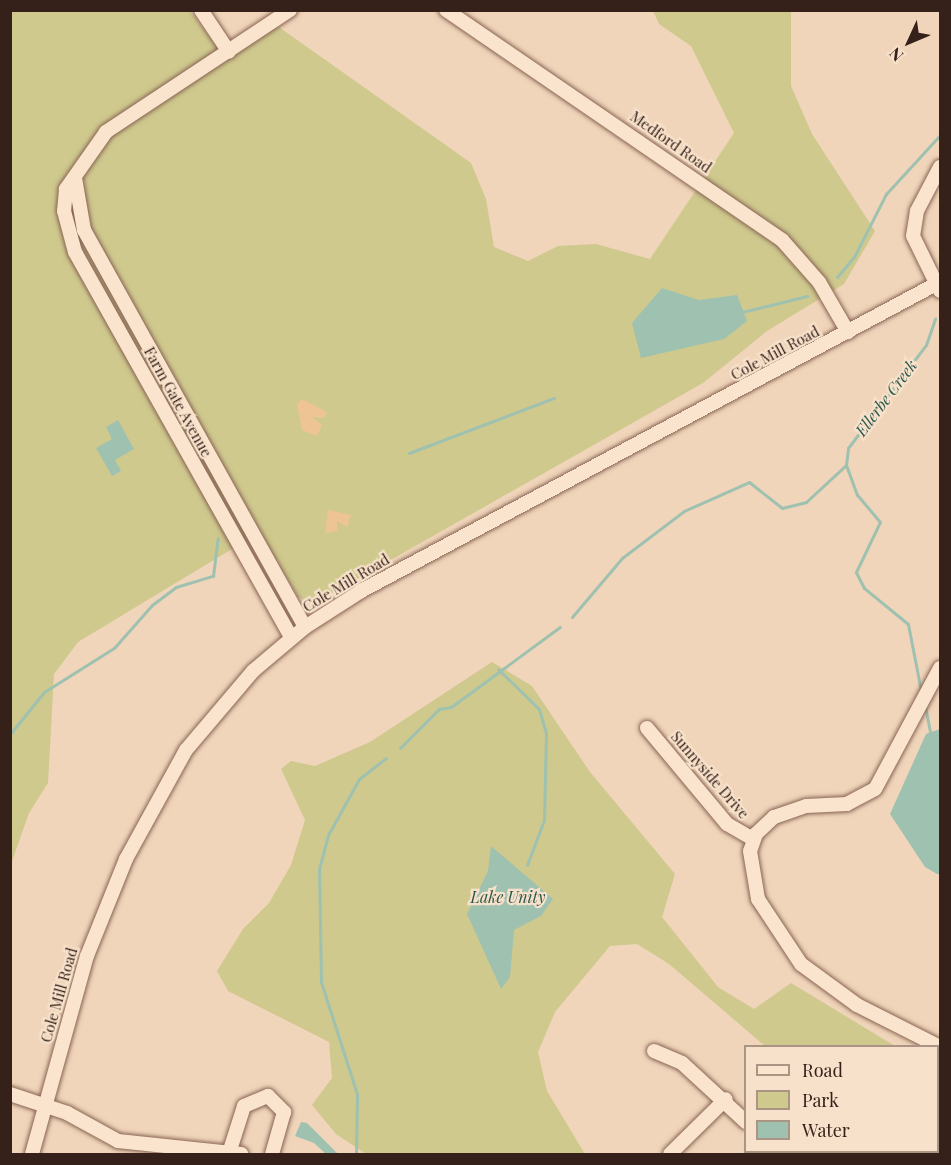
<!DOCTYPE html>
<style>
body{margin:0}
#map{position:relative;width:951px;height:1165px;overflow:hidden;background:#f0d5ba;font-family:"Playfair Display",serif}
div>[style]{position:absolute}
.green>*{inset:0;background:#cfc98e}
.sand>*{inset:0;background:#efc495}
.water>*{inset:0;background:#9fc1b0}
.stream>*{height:3px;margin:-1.5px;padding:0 1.5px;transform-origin:1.5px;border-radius:1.5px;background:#9fc1b0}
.roads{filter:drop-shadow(0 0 2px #886554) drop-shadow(0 0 2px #886554)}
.minor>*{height:14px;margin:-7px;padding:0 7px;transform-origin:7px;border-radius:7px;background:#fbe4ce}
span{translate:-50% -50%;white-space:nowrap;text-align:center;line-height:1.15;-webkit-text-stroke:4.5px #f7e1ca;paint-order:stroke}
.street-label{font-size:15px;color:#36211a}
.water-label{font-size:16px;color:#28574a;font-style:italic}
.frame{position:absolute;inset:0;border:12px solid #36211a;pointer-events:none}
.legend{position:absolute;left:744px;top:1045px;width:195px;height:108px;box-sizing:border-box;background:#f7e1ca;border:2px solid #aa9484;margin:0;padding:8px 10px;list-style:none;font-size:18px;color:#36211a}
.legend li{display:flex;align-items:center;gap:12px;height:30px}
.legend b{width:30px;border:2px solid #aa9484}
.north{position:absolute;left:879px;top:12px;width:60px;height:60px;-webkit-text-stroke:4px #f7e1ca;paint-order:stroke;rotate:226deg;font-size:16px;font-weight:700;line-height:24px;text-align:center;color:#36211a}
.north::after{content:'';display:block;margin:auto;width:21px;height:27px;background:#36211a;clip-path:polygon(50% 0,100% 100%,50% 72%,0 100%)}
</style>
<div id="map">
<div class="green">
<i style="clip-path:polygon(11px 11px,190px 11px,225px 57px,276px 25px,471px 163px,486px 199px,494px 247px,528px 261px,558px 246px,596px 244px,650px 259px,734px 133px,691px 46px,659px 24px,653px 11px,791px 11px,791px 86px,812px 134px,875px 231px,844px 284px,767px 331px,703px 383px,313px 604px,298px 597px,260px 532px,78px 642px,54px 674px,48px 783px,29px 813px,11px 864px)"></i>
<i style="clip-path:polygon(492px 662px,532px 686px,590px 772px,675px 874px,662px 917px,718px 987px,754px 1009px,791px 983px,895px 1046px,765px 1046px,669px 964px,637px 944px,610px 946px,555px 1012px,538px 1052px,547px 1091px,585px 1154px,366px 1154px,336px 1134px,312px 1105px,332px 1078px,329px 1042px,228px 991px,217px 971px,243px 929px,269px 903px,291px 865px,305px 820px,281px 769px,291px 761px,315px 766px,370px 742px)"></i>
</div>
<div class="sand">
<i style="clip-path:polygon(302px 399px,327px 412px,324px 418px,312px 417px,322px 425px,317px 436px,302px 430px,297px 404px)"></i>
<i style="clip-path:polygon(328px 510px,351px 515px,347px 527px,337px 521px,337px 531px,325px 533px)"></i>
</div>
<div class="water">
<i style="clip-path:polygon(662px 288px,699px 300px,737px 295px,747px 321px,724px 339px,641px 358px,632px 323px)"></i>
<i style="clip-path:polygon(118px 420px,134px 449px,115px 460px,121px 471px,112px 476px,96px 448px,112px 439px,106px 427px)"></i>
<i style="clip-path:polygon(940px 729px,940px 874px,937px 874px,925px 867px,890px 814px,926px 734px)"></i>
<i style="clip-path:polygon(491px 846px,553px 899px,541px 916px,514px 930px,510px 977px,501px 989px,467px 914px,488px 871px)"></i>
<i style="clip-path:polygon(301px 1122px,307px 1123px,338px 1154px,326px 1154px,314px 1143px,295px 1136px)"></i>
</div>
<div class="stream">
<i style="left:837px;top:277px;width:26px;rotate:-50deg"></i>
<i style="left:854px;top:257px;width:71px;rotate:-63.1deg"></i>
<i style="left:886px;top:194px;width:80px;rotate:-47.5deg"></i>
<i style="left:742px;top:312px;width:67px;rotate:-13.8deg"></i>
<i style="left:409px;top:453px;width:155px;rotate:-20.8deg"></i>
<i style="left:572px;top:617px;width:77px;rotate:-49.7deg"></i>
<i style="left:622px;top:558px;width:78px;rotate:-37.2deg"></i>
<i style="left:684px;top:511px;width:71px;rotate:-24deg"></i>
<i style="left:749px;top:482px;width:42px;rotate:38.2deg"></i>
<i style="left:782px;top:508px;width:25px;rotate:-14deg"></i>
<i style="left:806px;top:502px;width:54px;rotate:-42.8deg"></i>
<i style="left:498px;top:669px;width:57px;rotate:44.3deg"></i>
<i style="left:539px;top:709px;width:25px;rotate:74deg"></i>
<i style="left:546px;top:733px;width:87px;rotate:91.3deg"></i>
<i style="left:544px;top:820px;width:48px;rotate:110.7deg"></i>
<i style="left:921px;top:691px;width:68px;rotate:-101deg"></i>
<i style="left:908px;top:624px;width:57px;rotate:-140.7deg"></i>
<i style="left:864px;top:588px;width:18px;rotate:-117deg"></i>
<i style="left:856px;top:572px;width:55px;rotate:-64.4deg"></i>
<i style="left:880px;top:522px;width:35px;rotate:-130deg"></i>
<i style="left:857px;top:495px;width:32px;rotate:-110deg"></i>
<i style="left:846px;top:465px;width:17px;rotate:-83deg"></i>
<i style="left:848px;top:448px;width:129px;rotate:-52.9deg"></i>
<i style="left:926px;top:345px;width:28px;rotate:-71deg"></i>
<i style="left:925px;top:706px;width:26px;rotate:79deg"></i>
<i style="left:10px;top:734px;width:54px;rotate:-51deg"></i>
<i style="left:44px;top:692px;width:83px;rotate:-32.2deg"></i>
<i style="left:114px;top:648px;width:57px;rotate:-48.5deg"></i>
<i style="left:152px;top:605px;width:30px;rotate:-37deg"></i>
<i style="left:176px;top:587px;width:39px;rotate:-17deg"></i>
<i style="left:213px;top:576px;width:38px;rotate:-83deg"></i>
<i style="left:400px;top:748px;width:55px;rotate:-45deg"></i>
<i style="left:439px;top:709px;width:12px;rotate:-9deg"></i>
<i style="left:451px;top:707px;width:135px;rotate:-36.3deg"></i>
<i style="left:356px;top:1154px;width:60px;rotate:-89deg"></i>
<i style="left:357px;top:1094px;width:118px;rotate:-107.8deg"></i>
<i style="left:321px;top:982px;width:113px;rotate:-91deg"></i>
<i style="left:319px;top:869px;width:35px;rotate:-75deg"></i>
<i style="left:328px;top:835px;width:64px;rotate:-61deg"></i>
<i style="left:359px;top:779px;width:34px;rotate:-38deg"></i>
</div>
<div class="roads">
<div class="minor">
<i style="left:201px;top:10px;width:50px;rotate:56.3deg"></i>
<i style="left:290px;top:10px;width:221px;rotate:146.5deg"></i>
<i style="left:106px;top:132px;width:70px;rotate:125.1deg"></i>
<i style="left:66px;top:189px;width:22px;rotate:95deg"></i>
<i style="left:64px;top:211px;width:42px;rotate:75deg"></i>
<i style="left:75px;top:252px;width:441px;rotate:60.7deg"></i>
<i style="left:446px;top:10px;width:407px;rotate:34.4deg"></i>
<i style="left:782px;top:240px;width:56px;rotate:48.6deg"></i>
<i style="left:819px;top:282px;width:58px;rotate:59.9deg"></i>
<i style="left:940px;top:167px;width:50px;rotate:117.6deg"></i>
<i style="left:917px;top:211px;width:25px;rotate:99deg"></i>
<i style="left:913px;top:236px;width:61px;rotate:63.9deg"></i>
<i style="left:75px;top:178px;width:53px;rotate:80.2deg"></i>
<i style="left:84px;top:230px;width:454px;rotate:60.9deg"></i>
<i style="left:940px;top:668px;width:137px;rotate:118.2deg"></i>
<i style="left:875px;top:789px;width:32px;rotate:152deg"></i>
<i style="left:847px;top:804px;width:41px;rotate:177.2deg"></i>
<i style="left:806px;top:806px;width:34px;rotate:161deg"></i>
<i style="left:774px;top:817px;width:25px;rotate:137deg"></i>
<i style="left:756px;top:834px;width:18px;rotate:109deg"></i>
<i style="left:750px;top:851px;width:49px;rotate:80.5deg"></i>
<i style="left:758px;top:899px;width:78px;rotate:56.5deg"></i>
<i style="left:801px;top:964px;width:69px;rotate:36.2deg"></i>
<i style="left:857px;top:1005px;width:93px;rotate:26.8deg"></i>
<i style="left:647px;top:728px;width:125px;rotate:50.2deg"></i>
<i style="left:727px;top:824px;width:30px;rotate:30deg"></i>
<i style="left:654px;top:1051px;width:30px;rotate:23deg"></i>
<i style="left:682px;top:1063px;width:87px;rotate:42.7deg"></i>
<i style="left:10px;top:1094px;width:60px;rotate:18.4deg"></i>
<i style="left:67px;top:1113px;width:58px;rotate:28.8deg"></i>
<i style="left:118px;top:1141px;width:124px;rotate:6deg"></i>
<i style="left:230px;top:1150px;width:46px;rotate:-72.3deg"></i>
<i style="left:244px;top:1106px;width:26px;rotate:-23deg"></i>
<i style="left:268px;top:1096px;width:23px;rotate:45deg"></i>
<i style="left:284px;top:1112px;width:44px;rotate:105.9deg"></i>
<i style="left:756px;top:1152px;width:2px;rotate:90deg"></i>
<i style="left:32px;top:1154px;width:205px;rotate:-74.5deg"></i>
<i style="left:87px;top:956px;width:105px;rotate:-68.1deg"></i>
<i style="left:126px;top:859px;width:124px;rotate:-61.2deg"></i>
<i style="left:186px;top:750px;width:104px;rotate:-49.7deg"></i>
<i style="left:253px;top:671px;width:68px;rotate:-40.2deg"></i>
<i style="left:305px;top:627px;width:67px;rotate:-32.7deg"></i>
<i style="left:361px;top:591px;width:656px;rotate:-28.09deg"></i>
<i style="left:670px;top:1154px;width:78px;rotate:-44.5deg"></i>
</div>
</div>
<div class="street-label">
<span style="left:671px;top:142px;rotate:35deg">Medford Road</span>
<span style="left:775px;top:353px;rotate:-28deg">Cole Mill Road</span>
<span style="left:178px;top:402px;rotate:61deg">Farm Gate Avenue</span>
<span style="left:346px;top:583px;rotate:-31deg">Cole Mill Road</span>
<span style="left:710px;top:775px;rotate:49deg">Sunnyside Drive</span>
<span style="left:59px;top:995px;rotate:-74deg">Cole Mill Road</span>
</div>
<div class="water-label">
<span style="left:886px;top:398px;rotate:-53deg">Ellerbe Creek</span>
<span style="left:508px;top:897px">Lake Unity</span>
</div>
<div class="frame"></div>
<ul class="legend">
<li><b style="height:8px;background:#fbe4ce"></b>Road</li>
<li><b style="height:16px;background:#cfc98e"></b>Park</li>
<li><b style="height:16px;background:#9fc1b0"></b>Water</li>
</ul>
<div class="north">N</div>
</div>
